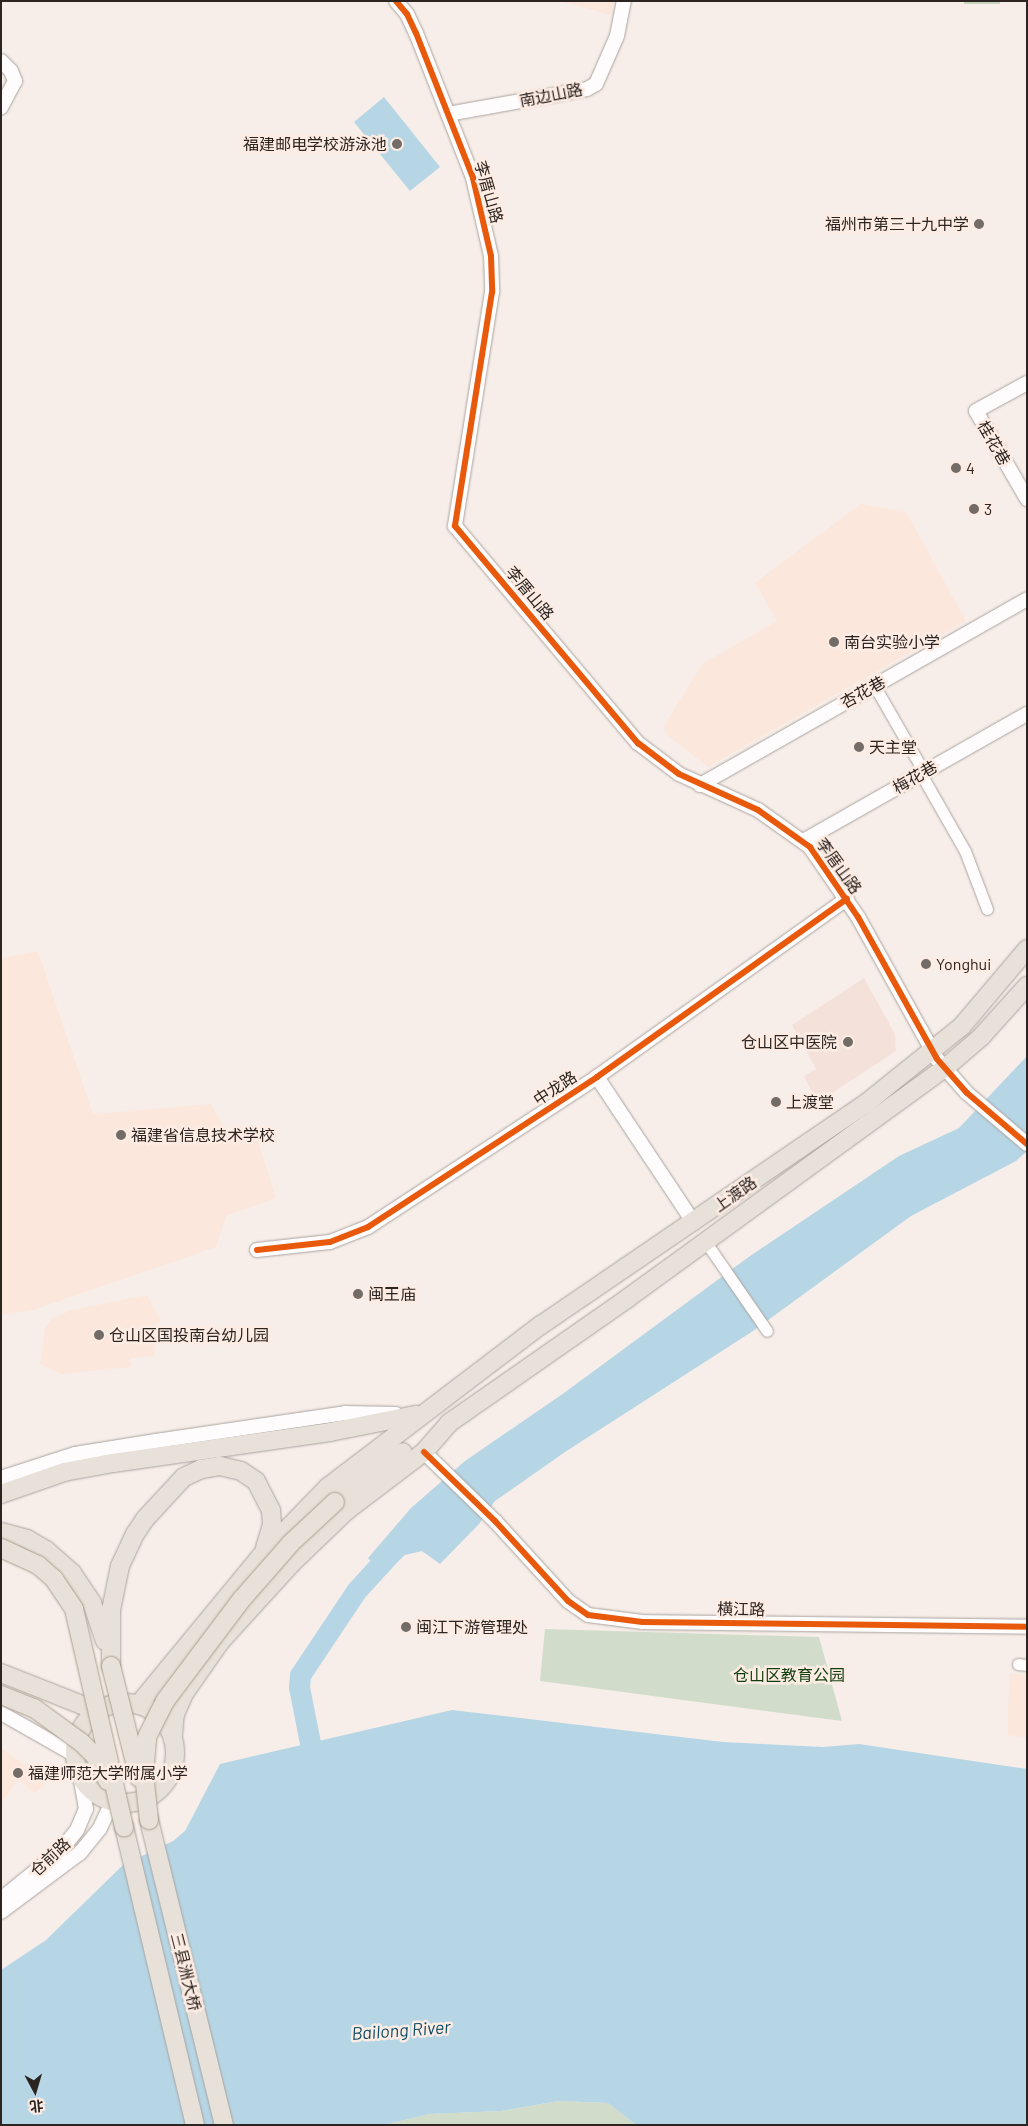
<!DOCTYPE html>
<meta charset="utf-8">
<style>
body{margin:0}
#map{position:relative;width:1028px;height:2126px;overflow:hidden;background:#f7eee9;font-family:Barlow,"Noto Sans SC",sans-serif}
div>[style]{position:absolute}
.built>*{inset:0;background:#fbe7dc}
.medical>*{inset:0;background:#f4e2da}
.green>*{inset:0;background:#d1ddca}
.forest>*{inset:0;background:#c6d4be}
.water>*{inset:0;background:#b6d6e6}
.river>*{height:21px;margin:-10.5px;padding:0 10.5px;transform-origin:10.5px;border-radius:10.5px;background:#b6d6e6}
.roads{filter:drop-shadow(0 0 1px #aaa39f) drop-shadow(0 0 1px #aaa39f)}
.minor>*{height:11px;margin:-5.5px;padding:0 5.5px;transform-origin:5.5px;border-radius:5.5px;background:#fefcfc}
.tertiary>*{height:14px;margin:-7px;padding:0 7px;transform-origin:7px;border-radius:7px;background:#fefcfc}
.primary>*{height:18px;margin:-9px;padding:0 9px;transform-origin:9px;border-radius:9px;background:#e7e1d9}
.primary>.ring{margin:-9px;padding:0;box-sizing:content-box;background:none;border:18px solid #e7e1d9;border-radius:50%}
.bridges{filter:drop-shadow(0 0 1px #ab9e8e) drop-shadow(0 0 1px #ab9e8e)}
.primary-bridge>*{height:18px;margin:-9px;padding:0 9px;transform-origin:9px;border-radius:9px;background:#e7e1d9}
.cycleway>*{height:6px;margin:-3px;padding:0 3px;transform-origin:3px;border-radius:3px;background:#e8590c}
.dots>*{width:14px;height:14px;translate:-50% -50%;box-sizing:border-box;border:2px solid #fdece3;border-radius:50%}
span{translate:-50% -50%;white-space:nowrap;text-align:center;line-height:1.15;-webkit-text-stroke:5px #fdece3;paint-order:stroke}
.street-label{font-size:16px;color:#2c2420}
.poi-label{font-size:16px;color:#2c2420}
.right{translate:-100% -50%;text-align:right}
.left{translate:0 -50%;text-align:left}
.park-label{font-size:16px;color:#0e3e0e}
.water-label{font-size:18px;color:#0d4c66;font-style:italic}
.frame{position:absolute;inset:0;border:2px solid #2c2420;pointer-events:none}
.north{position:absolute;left:10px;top:2066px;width:50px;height:50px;-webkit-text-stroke:4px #fdece3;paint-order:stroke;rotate:174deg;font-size:14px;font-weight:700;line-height:20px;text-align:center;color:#2c2420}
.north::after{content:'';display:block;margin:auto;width:18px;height:22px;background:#2c2420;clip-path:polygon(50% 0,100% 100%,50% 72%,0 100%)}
</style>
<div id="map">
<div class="built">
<i style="clip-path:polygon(559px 1px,614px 1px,611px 15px)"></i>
<i style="clip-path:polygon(861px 504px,906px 512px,966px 621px,708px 767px,667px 735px,664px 726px,702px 664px,777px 621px,755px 583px)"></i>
<i style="clip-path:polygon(38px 951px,93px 1114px,211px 1104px,225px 1129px,258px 1141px,276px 1198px,226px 1216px,216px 1247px,33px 1310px,1px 1315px,1px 958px)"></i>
<i style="clip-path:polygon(147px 1295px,161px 1321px,153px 1325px,155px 1356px,130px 1358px,131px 1367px,61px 1374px,40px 1364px,45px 1328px,52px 1319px,72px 1310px)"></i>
<i style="clip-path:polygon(1009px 1674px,1027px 1675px,1027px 1738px,1008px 1735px)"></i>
<i style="clip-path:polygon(1px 1748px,30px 1768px,45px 1786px,34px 1793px,19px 1779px,1px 1803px)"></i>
</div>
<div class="medical">
<i style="clip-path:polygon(864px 978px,895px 1034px,896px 1051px,817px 1103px,804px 1076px,816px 1069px,792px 1025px)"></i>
</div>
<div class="green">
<i style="clip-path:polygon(545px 1629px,819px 1637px,842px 1721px,540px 1681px)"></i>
<i style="clip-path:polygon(559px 2101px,608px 2103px,636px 2125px,384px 2125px,429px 2114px,501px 2111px)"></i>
</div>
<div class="forest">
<i style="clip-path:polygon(964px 1px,1000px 1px,1000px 4px,964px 4px)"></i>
</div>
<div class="water">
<i style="clip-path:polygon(384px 97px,440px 167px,410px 191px,354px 122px)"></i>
<i style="clip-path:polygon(1027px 1056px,1027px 1151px,1016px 1161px,911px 1216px,753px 1331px,565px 1452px,495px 1501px,479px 1524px,440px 1564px,422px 1551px,405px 1555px,383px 1575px,368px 1558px,411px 1508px,465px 1461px,564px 1393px,750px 1256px,899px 1156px,959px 1128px)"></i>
<i style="clip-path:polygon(452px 1710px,723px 1742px,823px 1747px,859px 1744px,1027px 1769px,1027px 2125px,636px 2125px,608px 2103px,559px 2101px,501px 2111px,429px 2114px,384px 2125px,1px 2125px,1px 1970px,46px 1940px,123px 1865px,173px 1841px,185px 1831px,220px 1764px)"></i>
</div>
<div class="river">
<i style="left:312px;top:1771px;width:28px;rotate:-94deg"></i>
<i style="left:310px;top:1743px;width:57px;rotate:-101.1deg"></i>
<i style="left:299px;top:1687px;width:12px;rotate:-85deg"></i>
<i style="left:300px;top:1675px;width:101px;rotate:-56.3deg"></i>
<i style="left:356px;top:1591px;width:61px;rotate:-47.7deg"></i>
</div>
<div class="roads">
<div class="minor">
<i style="left:874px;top:685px;width:100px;rotate:60.1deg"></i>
<i style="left:921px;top:774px;width:89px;rotate:60.3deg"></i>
<i style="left:965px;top:851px;width:62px;rotate:69.2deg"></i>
<i style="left:705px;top:1241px;width:109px;rotate:55.4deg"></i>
<i style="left:1018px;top:1664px;width:9px;rotate:6deg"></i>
</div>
<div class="tertiary">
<i style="left:396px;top:1px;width:17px;rotate:50deg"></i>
<i style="left:407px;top:14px;width:21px;rotate:65deg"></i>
<i style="left:416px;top:33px;width:156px;rotate:68.5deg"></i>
<i style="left:473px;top:178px;width:80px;rotate:77deg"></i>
<i style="left:491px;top:256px;width:36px;rotate:88deg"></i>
<i style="left:492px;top:292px;width:237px;rotate:99deg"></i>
<i style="left:455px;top:526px;width:284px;rotate:49.9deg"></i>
<i style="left:638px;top:743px;width:51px;rotate:37.1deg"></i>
<i style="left:679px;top:774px;width:87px;rotate:24.5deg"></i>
<i style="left:758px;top:810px;width:64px;rotate:35.4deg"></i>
<i style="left:810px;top:847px;width:85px;rotate:55.6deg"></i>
<i style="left:858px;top:917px;width:162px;rotate:60.9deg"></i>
<i style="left:937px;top:1059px;width:45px;rotate:48.6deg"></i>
<i style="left:967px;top:1093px;width:79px;rotate:40.4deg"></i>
<i style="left:1px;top:61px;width:14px;rotate:45deg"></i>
<i style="left:11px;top:71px;width:11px;rotate:68deg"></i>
<i style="left:15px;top:81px;width:30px;rotate:118deg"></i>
<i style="left:448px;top:114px;width:141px;rotate:-10.2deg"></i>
<i style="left:587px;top:89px;width:10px;rotate:-29deg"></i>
<i style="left:596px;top:84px;width:52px;rotate:-66.4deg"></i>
<i style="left:617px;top:36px;width:36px;rotate:-79deg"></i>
<i style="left:1027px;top:383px;width:58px;rotate:151.2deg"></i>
<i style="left:976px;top:411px;width:102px;rotate:59.9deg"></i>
<i style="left:700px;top:785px;width:376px;rotate:-29.6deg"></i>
<i style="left:803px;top:841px;width:257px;rotate:-29.6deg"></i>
<i style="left:597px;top:1077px;width:175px;rotate:56.4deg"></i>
<i style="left:257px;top:1250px;width:73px;rotate:-6.3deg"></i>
<i style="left:330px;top:1242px;width:41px;rotate:-21.5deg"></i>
<i style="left:368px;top:1227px;width:274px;rotate:-33.2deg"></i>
<i style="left:597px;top:1077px;width:307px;rotate:-35.5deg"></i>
<i style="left:424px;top:1452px;width:99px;rotate:44.2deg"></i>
<i style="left:495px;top:1521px;width:108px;rotate:47.6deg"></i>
<i style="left:568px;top:1601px;width:24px;rotate:35deg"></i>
<i style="left:588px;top:1615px;width:55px;rotate:7.3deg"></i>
<i style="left:643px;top:1622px;width:384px;rotate:0.7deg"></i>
<i style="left:1px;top:1478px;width:78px;rotate:-18deg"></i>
<i style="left:75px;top:1454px;width:82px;rotate:-9.1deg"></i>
<i style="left:156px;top:1441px;width:191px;rotate:-8.4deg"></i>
<i style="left:345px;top:1413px;width:51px;rotate:1.1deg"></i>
<i style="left:1px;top:1713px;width:85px;rotate:29.6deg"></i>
<i style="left:1px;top:1899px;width:76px;rotate:-39.1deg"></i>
<i style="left:60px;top:1851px;width:27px;rotate:-51deg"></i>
<i style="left:77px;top:1830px;width:23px;rotate:-67deg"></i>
<i style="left:86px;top:1809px;width:34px;rotate:-100deg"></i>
<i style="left:1px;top:1912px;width:99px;rotate:-36.8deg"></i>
<i style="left:80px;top:1853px;width:32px;rotate:-51deg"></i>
<i style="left:100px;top:1828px;width:29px;rotate:-65deg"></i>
</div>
<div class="primary">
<i style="left:1px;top:1494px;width:67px;rotate:-19.2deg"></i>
<i style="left:64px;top:1472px;width:50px;rotate:-10.4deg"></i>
<i style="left:113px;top:1463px;width:219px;rotate:-8.1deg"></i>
<i style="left:330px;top:1432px;width:88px;rotate:-11.2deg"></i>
<i style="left:335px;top:1502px;width:84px;rotate:-36.3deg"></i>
<i style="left:1px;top:1532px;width:27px;rotate:15deg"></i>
<i style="left:27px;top:1539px;width:22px;rotate:30deg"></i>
<i style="left:46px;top:1550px;width:35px;rotate:41deg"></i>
<i style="left:72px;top:1573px;width:36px;rotate:56deg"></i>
<i style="left:92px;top:1603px;width:40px;rotate:71.1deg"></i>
<i style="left:111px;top:1666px;width:56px;rotate:-90deg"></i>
<i style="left:111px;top:1610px;width:45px;rotate:-78.4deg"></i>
<i style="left:120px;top:1566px;width:35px;rotate:-65deg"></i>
<i style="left:135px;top:1534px;width:18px;rotate:-56deg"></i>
<i style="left:145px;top:1519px;width:57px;rotate:-47.1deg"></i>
<i style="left:184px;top:1477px;width:19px;rotate:-25deg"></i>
<i style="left:201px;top:1469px;width:19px;rotate:-9deg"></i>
<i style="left:220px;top:1466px;width:22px;rotate:13deg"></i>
<i style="left:241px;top:1471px;width:18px;rotate:34deg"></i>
<i style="left:256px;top:1481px;width:33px;rotate:63deg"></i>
<i style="left:271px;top:1510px;width:15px;rotate:86deg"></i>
<i style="left:272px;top:1525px;width:24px;rotate:107deg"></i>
<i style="left:1px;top:1673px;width:103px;rotate:21.6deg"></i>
<i class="ring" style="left:75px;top:1703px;width:82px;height:82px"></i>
<i style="left:139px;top:1704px;width:193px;rotate:-50.5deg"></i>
<i style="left:262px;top:1555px;width:95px;rotate:-45.9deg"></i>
<i style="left:328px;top:1487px;width:268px;rotate:-37.3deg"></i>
<i style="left:541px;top:1325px;width:392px;rotate:-34.3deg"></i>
<i style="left:865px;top:1104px;width:124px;rotate:-38.8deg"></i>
<i style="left:962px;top:1026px;width:101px;rotate:-49.8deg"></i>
<i style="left:173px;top:1735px;width:21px;rotate:-85deg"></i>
<i style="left:175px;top:1714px;width:24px;rotate:-66deg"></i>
<i style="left:185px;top:1692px;width:61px;rotate:-55deg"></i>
<i style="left:220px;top:1642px;width:107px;rotate:-47.7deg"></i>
<i style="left:292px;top:1563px;width:75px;rotate:-43.9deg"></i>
<i style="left:346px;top:1511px;width:98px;rotate:-37.1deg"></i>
<i style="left:424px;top:1452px;width:38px;rotate:-49deg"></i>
<i style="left:449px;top:1423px;width:218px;rotate:-34.9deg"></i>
<i style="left:628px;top:1298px;width:392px;rotate:-36deg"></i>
<i style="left:945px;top:1068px;width:48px;rotate:-40.7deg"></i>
<i style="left:981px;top:1037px;width:69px;rotate:-48deg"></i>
<i style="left:149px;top:1820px;width:314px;rotate:76.2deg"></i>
<i style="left:124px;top:1827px;width:306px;rotate:76.6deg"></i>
</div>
</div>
<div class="bridges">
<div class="primary-bridge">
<i style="left:1px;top:1548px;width:41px;rotate:24.7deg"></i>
<i style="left:38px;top:1565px;width:21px;rotate:41deg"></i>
<i style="left:54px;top:1579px;width:36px;rotate:56deg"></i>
<i style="left:74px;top:1609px;width:224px;rotate:77.1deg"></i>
<i style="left:111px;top:1666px;width:115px;rotate:76deg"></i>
<i style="left:1px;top:1695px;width:35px;rotate:22deg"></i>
<i style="left:34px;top:1708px;width:59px;rotate:36.1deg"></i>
<i style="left:82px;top:1743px;width:18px;rotate:45deg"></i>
<i style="left:95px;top:1756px;width:28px;rotate:63deg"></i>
<i style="left:149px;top:1820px;width:46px;rotate:-96.2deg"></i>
<i style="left:144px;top:1774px;width:37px;rotate:-85deg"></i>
<i style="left:147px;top:1737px;width:40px;rotate:-63.4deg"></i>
<i style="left:165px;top:1701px;width:128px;rotate:-53deg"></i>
<i style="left:242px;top:1599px;width:74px;rotate:-48.8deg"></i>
<i style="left:291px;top:1543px;width:60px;rotate:-43deg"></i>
</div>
</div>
<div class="cycleway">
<i style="left:396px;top:1px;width:17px;rotate:50deg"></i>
<i style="left:407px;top:14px;width:21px;rotate:65deg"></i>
<i style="left:416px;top:33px;width:156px;rotate:68.5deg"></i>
<i style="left:473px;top:178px;width:80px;rotate:77deg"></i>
<i style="left:491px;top:256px;width:36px;rotate:88deg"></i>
<i style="left:492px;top:292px;width:237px;rotate:99deg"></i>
<i style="left:455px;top:526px;width:284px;rotate:49.9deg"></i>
<i style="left:638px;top:743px;width:51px;rotate:37.1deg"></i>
<i style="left:679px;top:774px;width:87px;rotate:24.5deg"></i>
<i style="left:758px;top:810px;width:64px;rotate:35.4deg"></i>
<i style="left:810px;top:847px;width:85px;rotate:55.6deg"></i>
<i style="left:858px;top:917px;width:162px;rotate:60.9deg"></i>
<i style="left:937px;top:1059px;width:45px;rotate:48.6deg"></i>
<i style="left:967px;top:1093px;width:79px;rotate:40.4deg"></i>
<i style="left:257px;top:1250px;width:73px;rotate:-6.3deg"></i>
<i style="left:330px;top:1242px;width:41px;rotate:-21.5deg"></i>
<i style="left:368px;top:1227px;width:274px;rotate:-33.2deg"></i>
<i style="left:597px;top:1077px;width:307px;rotate:-35.5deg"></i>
<i style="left:424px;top:1452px;width:99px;rotate:44.2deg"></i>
<i style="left:495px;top:1521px;width:108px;rotate:47.6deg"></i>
<i style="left:568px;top:1601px;width:24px;rotate:35deg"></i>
<i style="left:588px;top:1615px;width:55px;rotate:7.3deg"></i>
<i style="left:643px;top:1622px;width:384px;rotate:0.7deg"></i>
</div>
<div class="dots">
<i style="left:397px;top:144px;background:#736b66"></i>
<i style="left:979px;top:224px;background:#736b66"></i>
<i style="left:956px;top:468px;background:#736b66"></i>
<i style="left:974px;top:509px;background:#736b66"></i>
<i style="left:834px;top:642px;background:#736b66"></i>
<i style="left:859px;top:747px;background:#736b66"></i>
<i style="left:926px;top:964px;background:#736b66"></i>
<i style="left:848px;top:1042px;background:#736b66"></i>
<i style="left:776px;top:1102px;background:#736b66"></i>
<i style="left:121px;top:1135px;background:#736b66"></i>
<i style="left:358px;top:1294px;background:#736b66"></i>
<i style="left:99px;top:1335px;background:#736b66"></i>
<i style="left:406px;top:1627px;background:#736b66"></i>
<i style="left:18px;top:1773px;background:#736b66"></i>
</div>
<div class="street-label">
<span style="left:551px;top:95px;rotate:-11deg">南边山路</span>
<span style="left:489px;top:192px;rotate:74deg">李厝山路</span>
<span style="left:994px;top:443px;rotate:60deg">桂花巷</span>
<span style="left:530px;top:593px;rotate:50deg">李厝山路</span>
<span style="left:863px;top:692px;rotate:-29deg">杏花巷</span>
<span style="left:915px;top:777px;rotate:-30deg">梅花巷</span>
<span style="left:839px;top:866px;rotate:54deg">李厝山路</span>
<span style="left:555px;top:1088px;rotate:-33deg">中龙路</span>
<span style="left:735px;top:1194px;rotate:-35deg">上渡路</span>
<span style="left:741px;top:1609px;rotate:1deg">横江路</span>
<span style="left:50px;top:1857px;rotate:-43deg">仓前路</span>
<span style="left:186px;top:1972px;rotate:76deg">三县洲大桥</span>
</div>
<div class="poi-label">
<span class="right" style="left:387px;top:144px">福建邮电学校游泳池</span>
<span class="right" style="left:969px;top:224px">福州市第三十九中学</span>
<span class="left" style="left:966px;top:468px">4</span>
<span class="left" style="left:984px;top:509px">3</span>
<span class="left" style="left:844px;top:642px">南台实验小学</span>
<span class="left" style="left:869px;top:747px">天主堂</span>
<span class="left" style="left:936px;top:964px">Yonghui</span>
<span class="right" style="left:837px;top:1042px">仓山区中医院</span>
<span class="left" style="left:786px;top:1102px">上渡堂</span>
<span class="left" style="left:131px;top:1135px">福建省信息技术学校</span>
<span class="left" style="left:368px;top:1294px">闽王庙</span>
<span class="left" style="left:109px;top:1335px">仓山区国投南台幼儿园</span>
<span class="left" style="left:416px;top:1627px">闽江下游管理处</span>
<span class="left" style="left:28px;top:1773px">福建师范大学附属小学</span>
</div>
<div class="park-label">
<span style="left:789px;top:1675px">仓山区教育公园</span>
</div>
<div class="water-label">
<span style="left:401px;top:2030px;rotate:-4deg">Bailong River</span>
</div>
<div class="frame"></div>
<div class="north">北</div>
</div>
